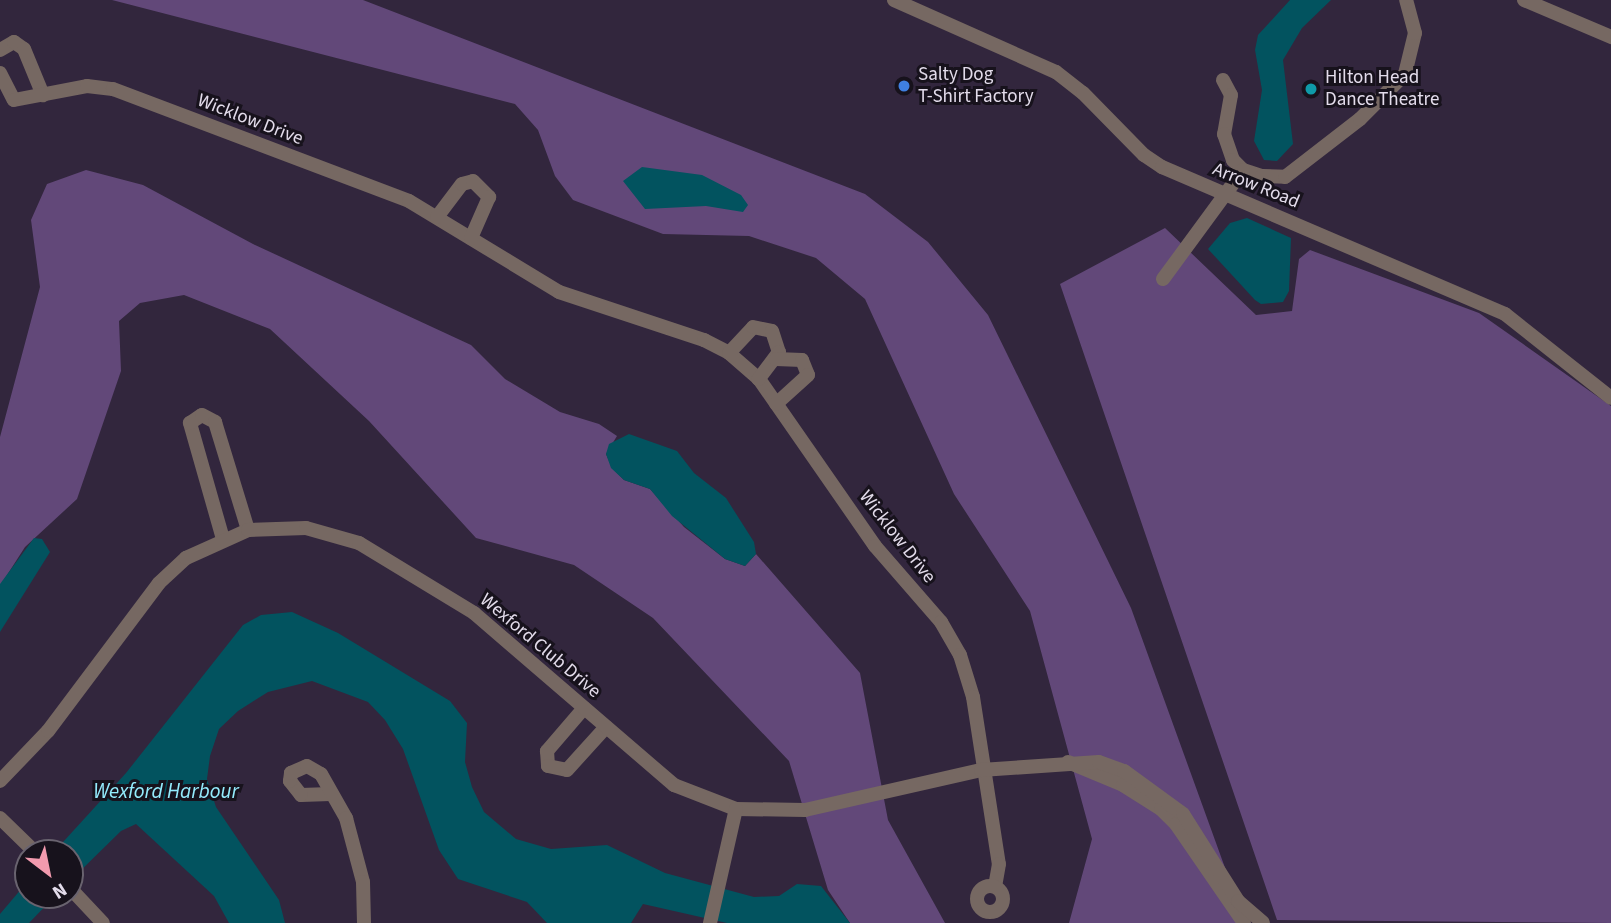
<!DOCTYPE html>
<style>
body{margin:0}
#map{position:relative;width:1611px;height:923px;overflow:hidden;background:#32263d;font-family:"Source Sans 3",sans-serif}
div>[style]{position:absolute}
.green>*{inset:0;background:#624879}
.water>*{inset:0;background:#02535f}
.minor>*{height:14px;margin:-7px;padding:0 7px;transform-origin:7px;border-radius:7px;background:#766862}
.minor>.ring{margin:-7px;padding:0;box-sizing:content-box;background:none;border:14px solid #766862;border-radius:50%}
.dots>*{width:19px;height:19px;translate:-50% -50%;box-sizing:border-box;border:4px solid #17121c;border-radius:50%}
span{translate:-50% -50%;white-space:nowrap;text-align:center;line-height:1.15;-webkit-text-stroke:6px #17121c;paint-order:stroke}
.poi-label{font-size:19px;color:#e3dceb}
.left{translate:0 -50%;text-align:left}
.street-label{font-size:19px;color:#e3dceb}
.water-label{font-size:21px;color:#94ecfd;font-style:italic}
.north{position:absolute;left:14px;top:839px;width:70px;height:70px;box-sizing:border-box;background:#17121c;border:2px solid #69636f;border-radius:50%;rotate:148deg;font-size:19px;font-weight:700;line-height:28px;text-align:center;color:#e3dceb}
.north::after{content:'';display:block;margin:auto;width:24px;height:32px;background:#f29aae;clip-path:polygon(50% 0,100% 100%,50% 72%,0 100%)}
</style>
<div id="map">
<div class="green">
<i style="clip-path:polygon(112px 0,363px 0,865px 194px,928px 242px,988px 315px,1131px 608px,1245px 923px,1069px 923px,1092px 839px,1030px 611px,954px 494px,865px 299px,816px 258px,749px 236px,663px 234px,573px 200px,555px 176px,538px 130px,515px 104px)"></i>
<i style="clip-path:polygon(86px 170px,143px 185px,253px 244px,471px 345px,505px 379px,560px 412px,599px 424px,617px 436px,606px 454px,612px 468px,624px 480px,650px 489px,684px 527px,725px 559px,745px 566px,756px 554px,860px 673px,888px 820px,945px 923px,850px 923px,828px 890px,789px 761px,653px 618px,574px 565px,476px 538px,369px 421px,270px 329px,184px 295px,140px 303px,119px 321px,121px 371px,77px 499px,25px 547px,0 586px,0 437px,40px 287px,31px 220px,47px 184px)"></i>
<i style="clip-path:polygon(1165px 228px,1256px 315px,1292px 311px,1299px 259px,1310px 250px,1479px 313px,1611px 406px,1611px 923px,1277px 920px,1060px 284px)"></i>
</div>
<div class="water">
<i style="clip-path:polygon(1290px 0,1331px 0,1302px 28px,1283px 60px,1293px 144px,1277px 161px,1264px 160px,1254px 141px,1262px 90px,1255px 50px,1258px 35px)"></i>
<i style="clip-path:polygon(642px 167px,702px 175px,741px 195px,748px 205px,743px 212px,706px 206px,645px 209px,623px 181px)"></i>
<i style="clip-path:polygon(1247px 218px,1291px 238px,1289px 291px,1283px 302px,1261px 304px,1255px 300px,1208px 249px,1230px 223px)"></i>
<i style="clip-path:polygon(629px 434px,677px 451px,694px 473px,726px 498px,754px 542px,756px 554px,745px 566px,725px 559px,672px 516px,650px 489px,624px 480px,611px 468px,606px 454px,609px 444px)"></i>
<i style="clip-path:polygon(34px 538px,42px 539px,50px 552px,0 632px,0 584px)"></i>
<i style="clip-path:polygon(292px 612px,338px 633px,450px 701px,467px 723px,465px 762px,472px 787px,484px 812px,516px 839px,551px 849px,607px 845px,665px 873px,754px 897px,779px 896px,797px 884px,821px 886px,850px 923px,727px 923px,643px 904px,631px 923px,547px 923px,527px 902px,458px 879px,439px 850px,403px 749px,385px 720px,368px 702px,312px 681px,268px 692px,238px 711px,219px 729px,210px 756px,207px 779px,216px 807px,279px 900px,285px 923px,229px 923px,214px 896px,136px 824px,121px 831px,70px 881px,70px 853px,53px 853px,126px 773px,243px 625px,261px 615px)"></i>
<i style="clip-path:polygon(28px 881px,28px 895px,56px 895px,29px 923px,0 923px,0 914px)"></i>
</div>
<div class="minor">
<i style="left:894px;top:0;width:177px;rotate:24deg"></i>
<i style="left:1056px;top:72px;width:34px;rotate:38deg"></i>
<i style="left:1083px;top:93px;width:87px;rotate:45.5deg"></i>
<i style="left:1144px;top:155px;width:22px;rotate:34deg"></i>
<i style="left:1162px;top:167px;width:373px;rotate:23.2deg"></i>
<i style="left:1505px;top:314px;width:135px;rotate:38.4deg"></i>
<i style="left:1524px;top:0;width:95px;rotate:23deg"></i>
<i style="left:0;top:50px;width:16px;rotate:-30deg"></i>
<i style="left:14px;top:42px;width:12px;rotate:35deg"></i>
<i style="left:24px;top:49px;width:50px;rotate:67.6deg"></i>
<i style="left:0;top:73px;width:30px;rotate:63deg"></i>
<i style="left:14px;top:100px;width:74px;rotate:-10.9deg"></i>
<i style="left:87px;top:86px;width:26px;rotate:7deg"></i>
<i style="left:113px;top:89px;width:316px;rotate:20.7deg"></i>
<i style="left:409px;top:201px;width:175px;rotate:31.2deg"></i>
<i style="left:559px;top:292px;width:153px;rotate:18.3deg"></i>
<i style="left:704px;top:340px;width:28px;rotate:27deg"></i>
<i style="left:729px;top:353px;width:40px;rotate:41deg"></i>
<i style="left:759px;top:379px;width:203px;rotate:55.2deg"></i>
<i style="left:875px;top:546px;width:101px;rotate:49deg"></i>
<i style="left:941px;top:622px;width:38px;rotate:60deg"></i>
<i style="left:960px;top:655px;width:44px;rotate:72.8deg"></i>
<i style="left:973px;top:697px;width:169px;rotate:81.2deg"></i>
<i style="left:999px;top:864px;width:22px;rotate:100deg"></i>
<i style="left:1223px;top:80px;width:17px;rotate:62deg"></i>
<i style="left:1231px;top:95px;width:40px;rotate:100deg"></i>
<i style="left:1224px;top:134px;width:28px;rotate:71deg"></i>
<i style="left:1233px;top:160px;width:14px;rotate:45deg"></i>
<i style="left:1243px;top:170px;width:20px;rotate:18deg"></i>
<i style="left:1262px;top:176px;width:23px;rotate:2deg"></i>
<i style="left:1285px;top:177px;width:95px;rotate:-37.7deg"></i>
<i style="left:1360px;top:119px;width:64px;rotate:-45deg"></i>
<i style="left:1405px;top:74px;width:42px;rotate:-76.3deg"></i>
<i style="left:1415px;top:33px;width:34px;rotate:-105deg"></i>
<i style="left:437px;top:217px;width:41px;rotate:-52.9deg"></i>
<i style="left:462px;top:184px;width:11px;rotate:-15deg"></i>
<i style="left:473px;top:181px;width:23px;rotate:45deg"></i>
<i style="left:489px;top:197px;width:45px;rotate:113.7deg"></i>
<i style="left:1163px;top:279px;width:135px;rotate:-53.7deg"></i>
<i style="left:729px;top:353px;width:35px;rotate:-47deg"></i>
<i style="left:753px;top:327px;width:19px;rotate:12deg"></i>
<i style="left:772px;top:331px;width:22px;rotate:72deg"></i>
<i style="left:779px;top:352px;width:34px;rotate:127deg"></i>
<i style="left:776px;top:359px;width:26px;rotate:2deg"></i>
<i style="left:802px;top:360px;width:16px;rotate:68deg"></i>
<i style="left:808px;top:375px;width:43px;rotate:137.8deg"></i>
<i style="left:223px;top:539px;width:121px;rotate:-105.9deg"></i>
<i style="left:190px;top:423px;width:14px;rotate:-34deg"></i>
<i style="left:202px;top:415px;width:15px;rotate:28deg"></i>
<i style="left:215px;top:422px;width:113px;rotate:73deg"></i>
<i style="left:584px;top:708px;width:57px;rotate:130.7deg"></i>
<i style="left:547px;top:751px;width:15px;rotate:86deg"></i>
<i style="left:548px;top:766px;width:19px;rotate:12deg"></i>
<i style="left:567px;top:770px;width:58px;rotate:-47.8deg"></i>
<i style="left:1068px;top:762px;width:60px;rotate:22.7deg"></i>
<i style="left:1123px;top:785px;width:45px;rotate:32.3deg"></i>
<i style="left:1161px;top:809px;width:21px;rotate:45deg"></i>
<i style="left:1176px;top:824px;width:120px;rotate:55.5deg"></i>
<i style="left:0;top:781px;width:69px;rotate:-46.2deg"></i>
<i style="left:48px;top:731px;width:185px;rotate:-53.1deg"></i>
<i style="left:159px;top:583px;width:37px;rotate:-43deg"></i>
<i style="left:186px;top:558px;width:68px;rotate:-24.3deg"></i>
<i style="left:248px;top:530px;width:58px;rotate:-2deg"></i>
<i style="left:306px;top:528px;width:55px;rotate:15.8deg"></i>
<i style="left:359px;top:543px;width:135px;rotate:31.3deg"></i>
<i style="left:474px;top:613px;width:264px;rotate:40.7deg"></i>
<i style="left:674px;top:785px;width:66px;rotate:21.2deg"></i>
<i style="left:736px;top:809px;width:69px;rotate:0.8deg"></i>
<i style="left:805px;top:810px;width:180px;rotate:-12.8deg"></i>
<i style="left:981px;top:770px;width:118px;rotate:-3.9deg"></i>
<i style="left:1099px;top:762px;width:27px;rotate:20deg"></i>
<i style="left:1124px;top:771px;width:73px;rotate:36.1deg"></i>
<i style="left:1183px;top:814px;width:103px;rotate:57.7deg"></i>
<i style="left:1238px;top:901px;width:33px;rotate:41deg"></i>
<i style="left:330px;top:794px;width:29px;rotate:178deg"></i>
<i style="left:301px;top:795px;width:18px;rotate:-128deg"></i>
<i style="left:290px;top:781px;width:8px;rotate:-83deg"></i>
<i style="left:291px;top:773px;width:17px;rotate:-24deg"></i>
<i style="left:307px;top:766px;width:16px;rotate:30deg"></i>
<i style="left:321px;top:774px;width:51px;rotate:60.4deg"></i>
<i style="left:346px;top:818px;width:66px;rotate:75.1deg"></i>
<i style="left:363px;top:882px;width:41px;rotate:88.6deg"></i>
<i style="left:0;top:818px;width:50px;rotate:44.2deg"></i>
<i class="ring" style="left:977px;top:886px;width:12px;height:12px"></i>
<i style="left:70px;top:888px;width:48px;rotate:46.7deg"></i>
<i style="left:710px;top:923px;width:117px;rotate:-77.2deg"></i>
</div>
<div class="dots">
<i style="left:904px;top:86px;background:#3f7fe0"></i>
<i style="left:1311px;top:89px;background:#0f9aa8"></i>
</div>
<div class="poi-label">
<span class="left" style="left:918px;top:86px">Salty Dog<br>T-Shirt Factory</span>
<span class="left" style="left:1325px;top:89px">Hilton Head<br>Dance Theatre</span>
</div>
<div class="street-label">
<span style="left:250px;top:120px;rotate:21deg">Wicklow Drive</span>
<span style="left:1256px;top:186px;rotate:22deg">Arrow Road</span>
<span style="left:897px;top:537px;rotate:52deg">Wicklow Drive</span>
<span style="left:540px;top:646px;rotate:40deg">Wexford Club Drive</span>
</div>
<div class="water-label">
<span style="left:166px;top:791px">Wexford Harbour</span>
</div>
<div class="north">N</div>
</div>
